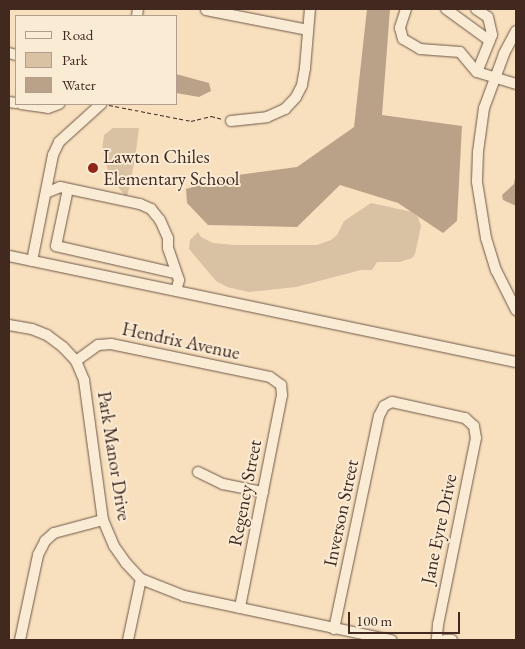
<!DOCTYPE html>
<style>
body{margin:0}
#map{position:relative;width:525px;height:649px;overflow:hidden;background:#f8e0be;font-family:"EB Garamond",serif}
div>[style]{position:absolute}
.green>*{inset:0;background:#d9c1a3}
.water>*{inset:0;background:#baa288}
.path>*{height:1px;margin-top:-0.5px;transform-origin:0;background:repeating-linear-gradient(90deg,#412920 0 4px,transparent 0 6.5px)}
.roads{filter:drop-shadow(0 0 1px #6f5748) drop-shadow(0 0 1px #6f5748)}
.minor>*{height:10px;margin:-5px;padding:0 5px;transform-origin:5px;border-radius:5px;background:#faebd5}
.dots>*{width:14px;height:14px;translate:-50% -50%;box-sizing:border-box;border:2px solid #faebd5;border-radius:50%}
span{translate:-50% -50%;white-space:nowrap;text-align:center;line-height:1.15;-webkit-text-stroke:4px #faebd5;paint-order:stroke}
.poi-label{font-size:19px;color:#412920}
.left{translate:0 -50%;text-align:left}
.street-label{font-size:19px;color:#412920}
.frame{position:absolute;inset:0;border:10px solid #412920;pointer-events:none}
.legend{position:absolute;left:15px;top:15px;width:162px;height:90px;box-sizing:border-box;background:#faebd5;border:1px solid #b09d8d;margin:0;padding:6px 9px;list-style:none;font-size:15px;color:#412920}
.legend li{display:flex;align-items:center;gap:10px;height:25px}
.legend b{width:25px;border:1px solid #b09d8d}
.scale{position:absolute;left:348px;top:612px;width:112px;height:22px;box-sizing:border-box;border:2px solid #412920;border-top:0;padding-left:6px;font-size:15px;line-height:18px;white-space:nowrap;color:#412920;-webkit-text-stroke:4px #faebd5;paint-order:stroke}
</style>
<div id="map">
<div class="green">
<i style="clip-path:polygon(113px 128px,139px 128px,135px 159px,127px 198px,110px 177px,102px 150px,104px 135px)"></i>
<i style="clip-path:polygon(371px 203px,412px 212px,418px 217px,421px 226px,415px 254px,412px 258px,400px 262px,377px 262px,372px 270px,361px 270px,296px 287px,249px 292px,227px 287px,216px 281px,189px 249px,190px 240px,198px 232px,201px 237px,213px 243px,234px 245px,317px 245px,331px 240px,337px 235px,344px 221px)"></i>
</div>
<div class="water">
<i style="clip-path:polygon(367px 9px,390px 9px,382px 115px,462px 126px,457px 221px,443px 233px,398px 203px,340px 185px,297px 227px,208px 225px,187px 203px,186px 189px,231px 176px,297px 167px,354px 127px)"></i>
<i style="clip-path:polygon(176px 74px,209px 83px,211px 91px,199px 97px,176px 93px)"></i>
<i style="clip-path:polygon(516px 172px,516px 206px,503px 200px,502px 195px,514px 184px)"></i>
</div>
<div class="path">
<i style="left:109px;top:105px;width:84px;rotate:11deg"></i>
<i style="left:191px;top:121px;width:21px;rotate:-14deg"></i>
<i style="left:211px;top:116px;width:11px;rotate:15deg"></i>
</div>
<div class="roads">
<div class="minor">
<i style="left:406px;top:9px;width:20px;rotate:108deg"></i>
<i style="left:400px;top:28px;width:11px;rotate:75deg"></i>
<i style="left:403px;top:39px;width:20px;rotate:30deg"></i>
<i style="left:420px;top:49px;width:40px;rotate:4.3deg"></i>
<i style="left:460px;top:52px;width:26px;rotate:50deg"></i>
<i style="left:477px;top:72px;width:41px;rotate:17.1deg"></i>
<i style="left:446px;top:9px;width:54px;rotate:36deg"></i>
<i style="left:476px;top:9px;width:14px;rotate:34deg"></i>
<i style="left:488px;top:17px;width:18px;rotate:77deg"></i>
<i style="left:492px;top:35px;width:40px;rotate:112deg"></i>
<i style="left:206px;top:10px;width:104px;rotate:11.1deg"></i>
<i style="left:137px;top:16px;width:7px;rotate:-82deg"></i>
<i style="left:516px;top:31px;width:26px;rotate:118deg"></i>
<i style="left:504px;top:54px;width:58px;rotate:110.3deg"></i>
<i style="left:484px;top:108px;width:44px;rotate:97.8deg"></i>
<i style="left:478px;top:152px;width:30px;rotate:92deg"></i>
<i style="left:477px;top:182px;width:57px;rotate:80.9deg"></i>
<i style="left:486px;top:238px;width:34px;rotate:73deg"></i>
<i style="left:496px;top:270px;width:45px;rotate:63.4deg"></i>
<i style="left:9px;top:53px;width:7px;rotate:16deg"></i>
<i style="left:9px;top:102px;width:7px;rotate:8deg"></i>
<i style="left:21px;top:104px;width:27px;rotate:8deg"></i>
<i style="left:48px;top:108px;width:12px;rotate:-20deg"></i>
<i style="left:231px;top:121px;width:36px;rotate:-6deg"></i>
<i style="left:267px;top:117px;width:20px;rotate:-24deg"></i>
<i style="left:285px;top:109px;width:16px;rotate:-47deg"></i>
<i style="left:296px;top:97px;width:13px;rotate:-63deg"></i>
<i style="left:302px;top:85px;width:17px;rotate:-80deg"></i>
<i style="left:305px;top:68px;width:59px;rotate:-85.2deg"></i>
<i style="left:68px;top:189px;width:58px;rotate:101.9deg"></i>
<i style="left:56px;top:246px;width:122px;rotate:12.8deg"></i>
<i style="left:46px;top:193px;width:15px;rotate:-23deg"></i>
<i style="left:60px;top:187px;width:82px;rotate:12deg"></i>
<i style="left:140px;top:204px;width:12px;rotate:24deg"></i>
<i style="left:151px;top:209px;width:14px;rotate:51deg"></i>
<i style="left:160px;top:220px;width:20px;rotate:66deg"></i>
<i style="left:168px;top:238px;width:10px;rotate:90deg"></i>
<i style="left:168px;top:248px;width:34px;rotate:71deg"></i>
<i style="left:179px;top:280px;width:11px;rotate:105deg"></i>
<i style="left:9px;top:256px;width:518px;rotate:11.81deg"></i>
<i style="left:32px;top:261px;width:108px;rotate:-78.8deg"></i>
<i style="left:53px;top:155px;width:14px;rotate:-65deg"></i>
<i style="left:59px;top:142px;width:57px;rotate:-42.1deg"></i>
<i style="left:9px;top:325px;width:23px;rotate:10deg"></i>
<i style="left:32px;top:329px;width:16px;rotate:22deg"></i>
<i style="left:47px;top:335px;width:20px;rotate:37deg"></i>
<i style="left:63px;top:347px;width:19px;rotate:47deg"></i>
<i style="left:76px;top:361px;width:21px;rotate:67deg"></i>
<i style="left:84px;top:380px;width:141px;rotate:82.3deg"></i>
<i style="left:103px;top:520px;width:28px;rotate:67deg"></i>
<i style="left:114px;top:546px;width:21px;rotate:55deg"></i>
<i style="left:126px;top:563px;width:22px;rotate:47deg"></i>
<i style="left:141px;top:579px;width:46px;rotate:21.6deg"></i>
<i style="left:184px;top:596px;width:212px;rotate:12deg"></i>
<i style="left:76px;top:361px;width:27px;rotate:-36deg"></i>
<i style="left:98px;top:345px;width:13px;rotate:-4deg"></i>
<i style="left:111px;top:344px;width:162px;rotate:11.7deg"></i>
<i style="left:270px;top:377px;width:14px;rotate:36deg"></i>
<i style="left:281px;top:385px;width:10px;rotate:84deg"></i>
<i style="left:282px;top:395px;width:217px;rotate:101.2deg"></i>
<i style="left:198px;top:472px;width:28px;rotate:26deg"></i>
<i style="left:223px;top:484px;width:41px;rotate:11.3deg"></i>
<i style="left:334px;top:629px;width:218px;rotate:-78.1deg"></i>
<i style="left:379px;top:416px;width:11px;rotate:-63deg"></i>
<i style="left:384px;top:406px;width:9px;rotate:-27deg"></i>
<i style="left:392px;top:402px;width:75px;rotate:12.4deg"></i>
<i style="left:465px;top:418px;width:12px;rotate:42deg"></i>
<i style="left:474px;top:426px;width:12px;rotate:81deg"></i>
<i style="left:476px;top:438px;width:190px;rotate:101.5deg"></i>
<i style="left:438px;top:624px;width:16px;rotate:94deg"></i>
<i style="left:20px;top:640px;width:87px;rotate:-78deg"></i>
<i style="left:38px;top:555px;width:16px;rotate:-63deg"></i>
<i style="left:45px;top:541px;width:12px;rotate:-42deg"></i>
<i style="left:54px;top:533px;width:51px;rotate:-14.9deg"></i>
<i style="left:128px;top:640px;width:62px;rotate:-78deg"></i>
<i style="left:445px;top:640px;width:7px"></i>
</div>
</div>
<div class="dots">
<i style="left:93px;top:168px;background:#8f2418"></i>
</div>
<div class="poi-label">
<span class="left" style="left:103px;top:168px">Lawton Chiles<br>Elementary School</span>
</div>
<div class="street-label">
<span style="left:181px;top:341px;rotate:12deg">Hendrix Avenue</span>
<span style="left:114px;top:456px;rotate:81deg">Park Manor Drive</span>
<span style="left:245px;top:493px;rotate:-79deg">Regency Street</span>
<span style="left:341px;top:513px;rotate:-78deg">Inverson Street</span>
<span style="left:439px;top:529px;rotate:-78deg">Jane Eyre Drive</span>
</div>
<div class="frame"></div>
<ul class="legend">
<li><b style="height:6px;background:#faebd5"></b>Road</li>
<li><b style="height:14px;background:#d9c1a3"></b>Park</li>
<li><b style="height:14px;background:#baa288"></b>Water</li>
</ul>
<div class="scale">100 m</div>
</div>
